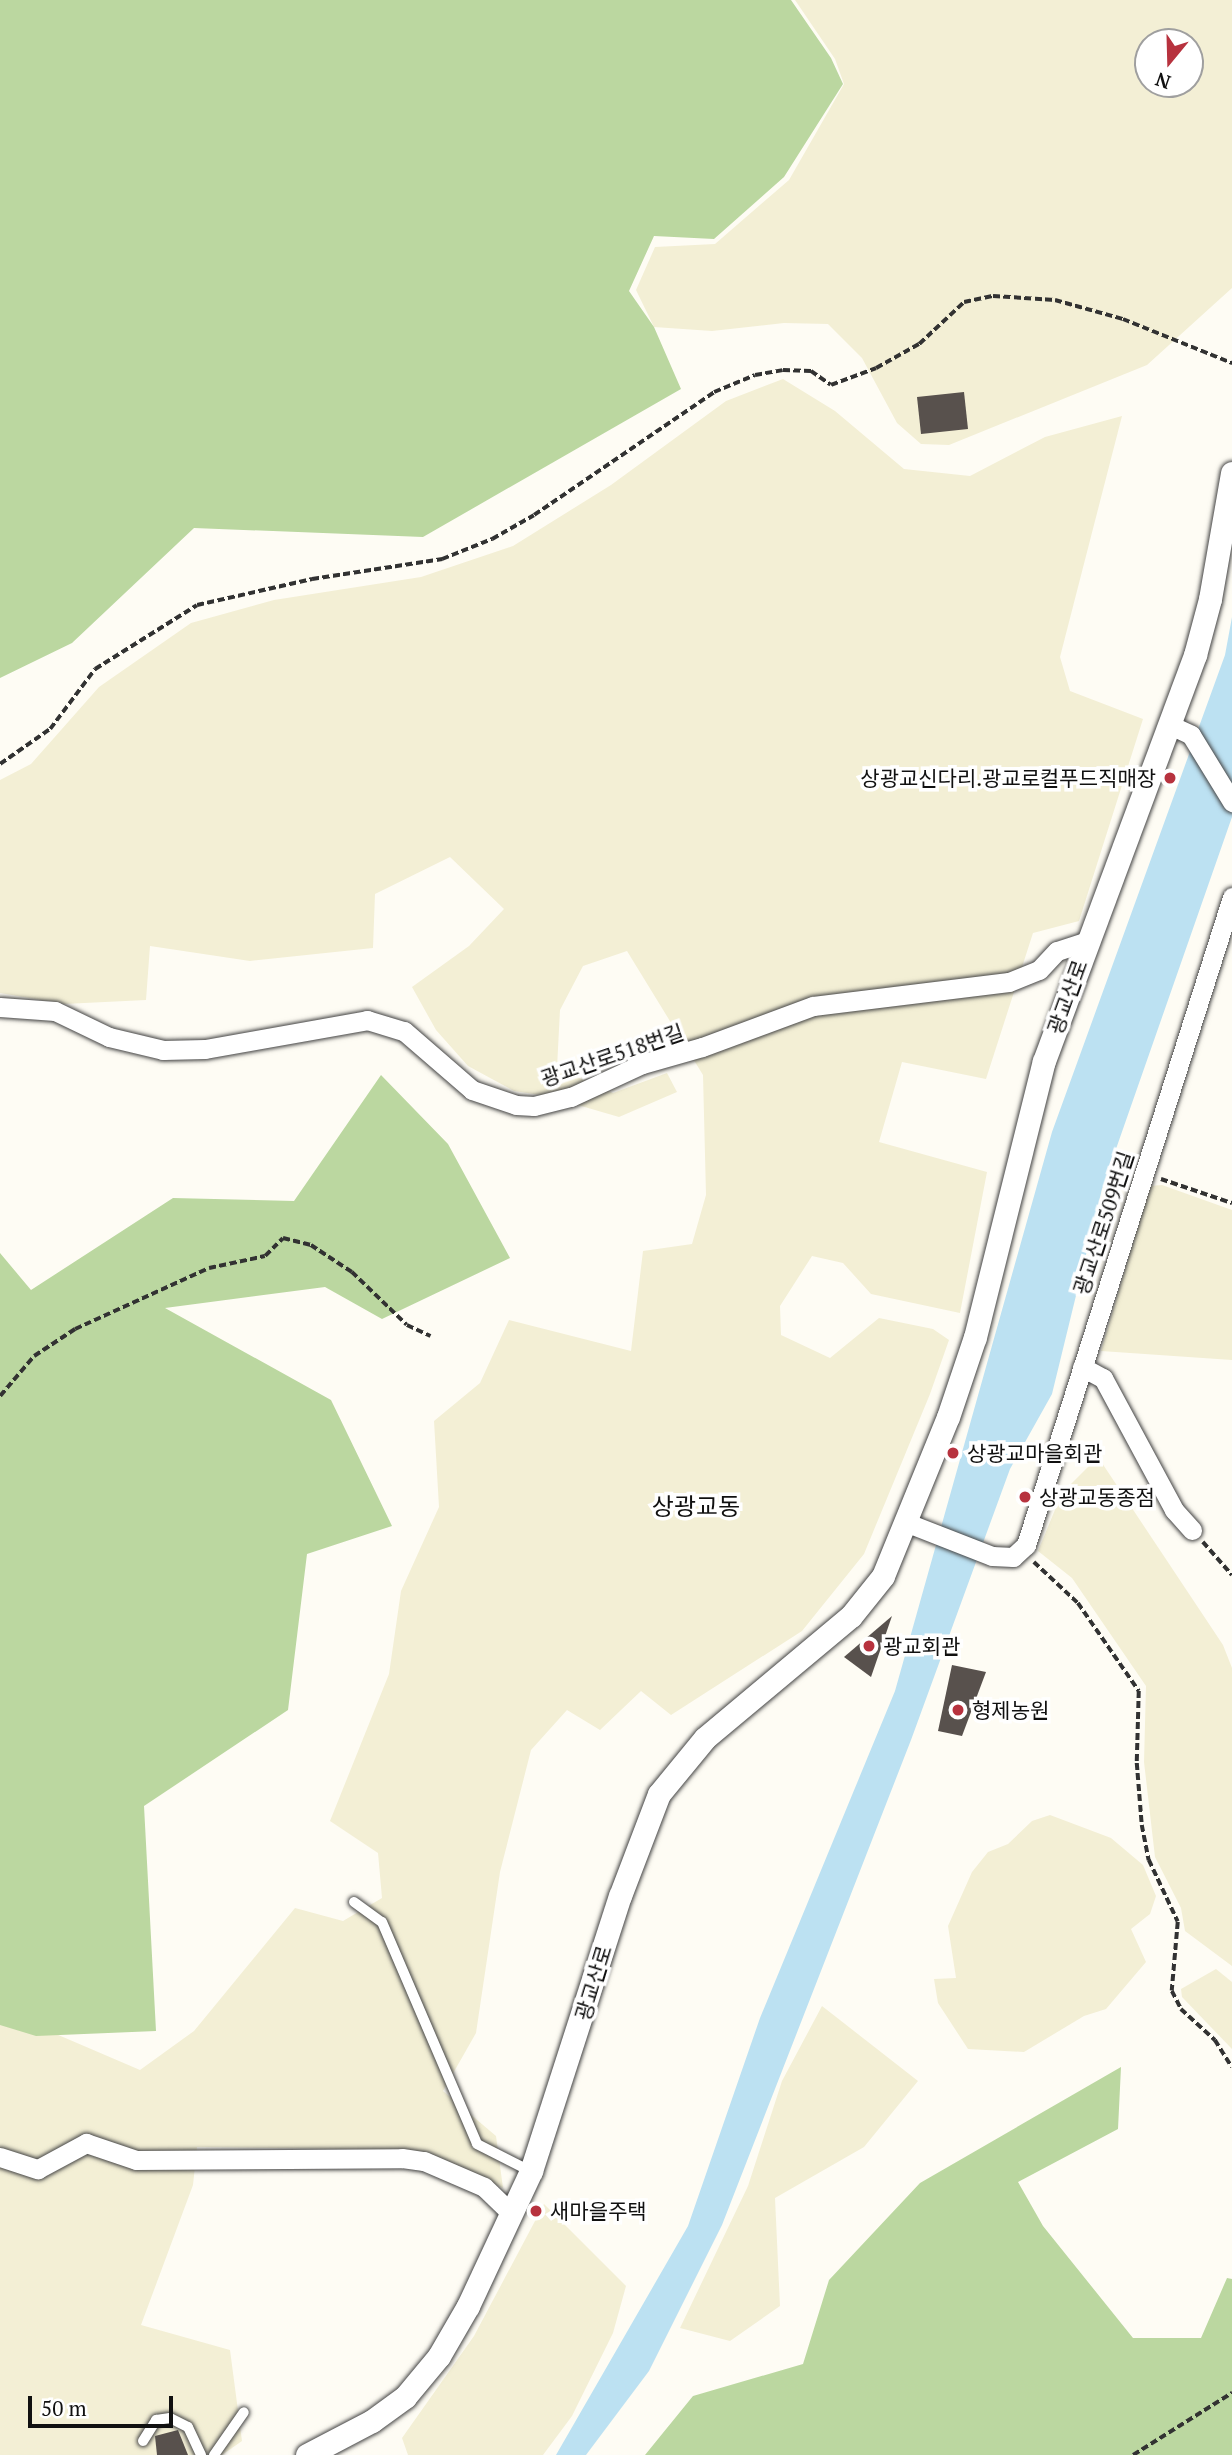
<!DOCTYPE html>
<meta charset="utf-8">
<style>
body{margin:0}
#map{position:relative;width:1232px;height:2455px;overflow:hidden;background:#fefcf4;font-family:"PT Serif","Noto Sans KR",serif}
div>[style]{position:absolute}
.farmland>*{inset:0;background:#f3efd5}
.forest>*{inset:0;background:#bbd7a0}
.water>*{inset:0;background:#bce1f2}
.building>*{inset:0;background:#58514d}
.path>*{height:3.5px;margin-top:-1.75px;transform-origin:0;background:repeating-linear-gradient(90deg,#323232 0 7px,transparent 0 10.5px)}
.roads{filter:drop-shadow(0 0 2px #434343) drop-shadow(0 0 2px #434343)}
.service>*{height:10px;margin:-5px;padding:0 5px;transform-origin:5px;border-radius:5px;background:#fff}
.minor>*{height:19px;margin:-9.5px;padding:0 9.5px;transform-origin:9.5px;border-radius:9.5px;background:#fff}
.tertiary>*{height:23px;margin:-11.5px;padding:0 11.5px;transform-origin:11.5px;border-radius:11.5px;background:#fff}
.dots>*{width:19px;height:19px;translate:-50% -50%;box-sizing:border-box;border:4px solid #fff;border-radius:50%}
span{translate:-50% -50%;white-space:nowrap;text-align:center;line-height:1.15;-webkit-text-stroke:7px #fff;paint-order:stroke}
.poi-label{font-size:21px;color:#101010}
.right{translate:-100% -50%;text-align:right}
.left{translate:0 -50%;text-align:left}
.street-label{font-size:21px;color:#101010}
.quarter-label{font-size:24px;color:#101010}
.north{position:absolute;left:1134px;top:28px;width:70px;height:70px;box-sizing:border-box;background:#fff;border:2px solid #9f9f9f;border-radius:50%;rotate:199deg;font-size:19px;font-weight:700;line-height:28px;text-align:center;color:#101010}
.north::after{content:'';display:block;margin:auto;width:24px;height:32px;background:#b7323e;clip-path:polygon(50% 0,100% 100%,50% 72%,0 100%)}
.scale{position:absolute;left:28px;top:2396px;width:145px;height:32px;box-sizing:border-box;border:4px solid #101010;border-top:0;padding-left:9px;font-size:21px;line-height:24px;white-space:nowrap;color:#101010;-webkit-text-stroke:5px #fff;paint-order:stroke}
</style>
<div id="map">
<div class="farmland">
<i style="clip-path:polygon(evenodd,795px 0,1232px 0,1232px 288px,1147px 365px,949px 445px,921px 444px,897px 423px,862px 358px,828px 324px,784px 323px,712px 331px,654px 327px,636px 290px,655px 247px,715px 244px,789px 180px,844px 84px,835px 59px,795px 0,1148px 42px,1190px 42px,1190px 84px,1148px 84px,1148px 42px)"></i>
<i style="clip-path:polygon(783px 379px,835px 411px,904px 469px,970px 476px,1045px 437px,1122px 416px,1060px 657px,1070px 691px,1143px 719px,1079px 921px,1033px 933px,986px 1079px,902px 1062px,879px 1142px,987px 1172px,960px 1313px,871px 1294px,843px 1263px,812px 1256px,780px 1306px,781px 1335px,830px 1358px,879px 1318px,933px 1329px,949px 1340px,930px 1394px,864px 1554px,802px 1631px,671px 1715px,641px 1691px,600px 1730px,567px 1710px,531px 1750px,500px 1872px,476px 2033px,443px 2091px,496px 2136px,503px 2188px,410px 2150px,197px 2147px,193px 2185px,141px 2325px,230px 2350px,242px 2441px,222px 2455px,0 2455px,0 2010px,140px 2070px,194px 2031px,295px 1908px,343px 1921px,382px 1898px,378px 1853px,330px 1821px,389px 1674px,401px 1591px,439px 1507px,434px 1421px,480px 1383px,509px 1320px,631px 1351px,643px 1251px,692px 1244px,706px 1195px,703px 1075px,627px 951px,583px 966px,560px 1010px,557px 1068px,613px 1093px,667px 1073px,677px 1092px,619px 1117px,547px 1096px,514px 1091px,468px 1066px,436px 1030px,412px 987px,469px 946px,504px 909px,450px 857px,375px 894px,373px 948px,250px 961px,150px 946px,146px 1000px,64px 1004px,0 993px,0 780px,31px 764px,99px 687px,191px 623px,274px 600px,421px 577px,513px 546px,611px 485px,726px 401px)"></i>
<i style="clip-path:polygon(1162px 1185px,1232px 1210px,1232px 1360px,1101px 1351px,1150px 1186px)"></i>
<i style="clip-path:polygon(1098px 1457px,1223px 1645px,1232px 1668px,1232px 1966px,1185px 1931px,1181px 1908px,1155px 1857px,1144px 1762px,1146px 1686px,1072px 1578px,1038px 1551px,1062px 1493px)"></i>
<i style="clip-path:polygon(1050px 1815px,1111px 1838px,1143px 1865px,1156px 1896px,1150px 1914px,1131px 1929px,1146px 1962px,1106px 2009px,1084px 2016px,1024px 2052px,968px 2049px,938px 2003px,934px 1979px,956px 1978px,948px 1926px,972px 1872px,988px 1852px,1008px 1844px,1032px 1821px)"></i>
<i style="clip-path:polygon(1216px 1969px,1232px 1982px,1232px 2049px,1182px 1997px,1181px 1989px)"></i>
<i style="clip-path:polygon(822px 2006px,918px 2081px,864px 2147px,775px 2198px,780px 2306px,730px 2341px,680px 2328px,748px 2186px,782px 2081px)"></i>
<i style="clip-path:polygon(544px 2204px,626px 2286px,613px 2333px,572px 2416px,543px 2455px,408px 2455px,402px 2438px,474px 2336px)"></i>
</div>
<div class="forest">
<i style="clip-path:polygon(0 0,791px 0,831px 58px,843px 84px,784px 177px,714px 239px,654px 236px,629px 291px,654px 327px,681px 389px,423px 537px,194px 528px,72px 643px,0 678px)"></i>
<i style="clip-path:polygon(381px 1075px,448px 1144px,510px 1258px,382px 1319px,325px 1287px,165px 1308px,331px 1400px,392px 1526px,307px 1554px,288px 1710px,144px 1806px,156px 2031px,36px 2036px,0 2025px,0 1253px,31px 1290px,173px 1198px,294px 1201px)"></i>
<i style="clip-path:polygon(1121px 2067px,1118px 2129px,1018px 2182px,1043px 2226px,1133px 2338px,1201px 2338px,1227px 2278px,1232px 2279px,1232px 2455px,645px 2455px,693px 2396px,803px 2364px,829px 2280px,920px 2183px)"></i>
</div>
<div class="water">
<i style="clip-path:polygon(1232px 617px,1232px 817px,1102px 1189px,1052px 1394px,1010px 1469px,911px 1740px,722px 2225px,649px 2371px,586px 2455px,556px 2455px,688px 2226px,760px 2018px,895px 1691px,1052px 1132px,1225px 655px)"></i>
</div>
<div class="building">
<i style="clip-path:polygon(964px 392px,968px 429px,921px 434px,917px 397px)"></i>
<i style="clip-path:polygon(892px 1616px,871px 1677px,844px 1657px)"></i>
<i style="clip-path:polygon(952px 1665px,986px 1672px,962px 1736px,938px 1731px)"></i>
<i style="clip-path:polygon(178px 2430px,188px 2455px,157px 2455px,155px 2436px)"></i>
</div>
<div class="path">
<i style="left:0;top:764px;width:61px;rotate:-35deg"></i>
<i style="left:50px;top:729px;width:75px;rotate:-53.1deg"></i>
<i style="left:95px;top:669px;width:120px;rotate:-32.1deg"></i>
<i style="left:197px;top:605px;width:118px;rotate:-12.7deg"></i>
<i style="left:312px;top:579px;width:132px;rotate:-8.7deg"></i>
<i style="left:442px;top:559px;width:54px;rotate:-21.8deg"></i>
<i style="left:492px;top:539px;width:48px;rotate:-29.7deg"></i>
<i style="left:534px;top:515px;width:218px;rotate:-34.3deg"></i>
<i style="left:714px;top:392px;width:44px;rotate:-22.5deg"></i>
<i style="left:755px;top:375px;width:28px;rotate:-10deg"></i>
<i style="left:783px;top:370px;width:28px;rotate:2deg"></i>
<i style="left:811px;top:371px;width:24px;rotate:35deg"></i>
<i style="left:831px;top:385px;width:48px;rotate:-20.7deg"></i>
<i style="left:876px;top:368px;width:49px;rotate:-29.2deg"></i>
<i style="left:919px;top:344px;width:62px;rotate:-43deg"></i>
<i style="left:964px;top:302px;width:30px;rotate:-12deg"></i>
<i style="left:993px;top:296px;width:62px;rotate:3.7deg"></i>
<i style="left:1055px;top:300px;width:71px;rotate:15.6deg"></i>
<i style="left:1123px;top:319px;width:118px;rotate:22deg"></i>
<i style="left:1161px;top:1179px;width:75px;rotate:18.7deg"></i>
<i style="left:0;top:1396px;width:52px;rotate:-49.6deg"></i>
<i style="left:34px;top:1356px;width:49px;rotate:-33.4deg"></i>
<i style="left:75px;top:1329px;width:147px;rotate:-24.5deg"></i>
<i style="left:209px;top:1268px;width:57px;rotate:-12.1deg"></i>
<i style="left:265px;top:1256px;width:25px;rotate:-45deg"></i>
<i style="left:283px;top:1238px;width:29px;rotate:14deg"></i>
<i style="left:311px;top:1245px;width:49px;rotate:33.4deg"></i>
<i style="left:352px;top:1272px;width:76px;rotate:43.9deg"></i>
<i style="left:407px;top:1325px;width:26px;rotate:25deg"></i>
<i style="left:1203px;top:1542px;width:44px;rotate:48.7deg"></i>
<i style="left:1034px;top:1562px;width:60px;rotate:43deg"></i>
<i style="left:1078px;top:1603px;width:107px;rotate:55.3deg"></i>
<i style="left:1139px;top:1691px;width:72px;rotate:91.6deg"></i>
<i style="left:1137px;top:1763px;width:62px;rotate:85.4deg"></i>
<i style="left:1142px;top:1825px;width:36px;rotate:79deg"></i>
<i style="left:1149px;top:1860px;width:68px;rotate:64.9deg"></i>
<i style="left:1178px;top:1922px;width:69px;rotate:95deg"></i>
<i style="left:1172px;top:1991px;width:20px;rotate:63deg"></i>
<i style="left:1181px;top:2009px;width:46px;rotate:42.4deg"></i>
<i style="left:1215px;top:2040px;width:32px;rotate:58deg"></i>
<i style="left:1133px;top:2455px;width:117px;rotate:-32.1deg"></i>
</div>
<div class="roads">
<div class="service">
<i style="left:354px;top:1902px;width:34px;rotate:36deg"></i>
<i style="left:382px;top:1922px;width:241px;rotate:66.8deg"></i>
<i style="left:477px;top:2144px;width:59px;rotate:27deg"></i>
<i style="left:143px;top:2441px;width:25px;rotate:-58deg"></i>
<i style="left:156px;top:2420px;width:14px;rotate:-8deg"></i>
<i style="left:170px;top:2418px;width:20px;rotate:27deg"></i>
<i style="left:188px;top:2427px;width:31px;rotate:65deg"></i>
<i style="left:214px;top:2455px;width:52px;rotate:-55.1deg"></i>
</div>
<div class="minor">
<i style="left:1170px;top:725px;width:23px;rotate:25deg"></i>
<i style="left:1191px;top:735px;width:79px;rotate:58.5deg"></i>
<i style="left:0;top:1007px;width:55px;rotate:4.2deg"></i>
<i style="left:55px;top:1011px;width:60px;rotate:25.7deg"></i>
<i style="left:109px;top:1037px;width:56px;rotate:13.5deg"></i>
<i style="left:163px;top:1050px;width:42px;rotate:-1.4deg"></i>
<i style="left:205px;top:1049px;width:165px;rotate:-10.1deg"></i>
<i style="left:367px;top:1020px;width:39px;rotate:17deg"></i>
<i style="left:404px;top:1031px;width:90px;rotate:40.9deg"></i>
<i style="left:472px;top:1090px;width:46px;rotate:18.8deg"></i>
<i style="left:516px;top:1105px;width:18px;rotate:3deg"></i>
<i style="left:534px;top:1106px;width:38px;rotate:-14deg"></i>
<i style="left:571px;top:1097px;width:78px;rotate:-24.9deg"></i>
<i style="left:642px;top:1064px;width:62px;rotate:-15.8deg"></i>
<i style="left:702px;top:1047px;width:118px;rotate:-20.3deg"></i>
<i style="left:813px;top:1006px;width:197px;rotate:-7deg"></i>
<i style="left:1009px;top:982px;width:32px;rotate:-22deg"></i>
<i style="left:1039px;top:970px;width:26px;rotate:-47deg"></i>
<i style="left:1057px;top:951px;width:33px;rotate:-18deg"></i>
<i style="left:1082px;top:1367px;width:24px;rotate:28deg"></i>
<i style="left:1103px;top:1378px;width:150px;rotate:61.7deg"></i>
<i style="left:1174px;top:1510px;width:27px;rotate:48deg"></i>
<i style="left:905px;top:1522px;width:93px;rotate:21.3deg"></i>
<i style="left:992px;top:1556px;width:21px;rotate:3deg"></i>
<i style="left:1013px;top:1557px;width:18px;rotate:-43deg"></i>
<i style="left:1026px;top:1545px;width:680px;rotate:-72.36deg"></i>
<i style="left:0;top:2157px;width:40px;rotate:18deg"></i>
<i style="left:38px;top:2169px;width:55px;rotate:-28.4deg"></i>
<i style="left:86px;top:2143px;width:53px;rotate:18.8deg"></i>
<i style="left:136px;top:2160px;width:266px;rotate:-0.4deg"></i>
<i style="left:402px;top:2158px;width:22px;rotate:8deg"></i>
<i style="left:424px;top:2161px;width:65px;rotate:23.4deg"></i>
<i style="left:484px;top:2187px;width:39px;rotate:44deg"></i>
</div>
<div class="tertiary">
<i style="left:307px;top:2455px;width:73px;rotate:-27.6deg"></i>
<i style="left:372px;top:2421px;width:41px;rotate:-36deg"></i>
<i style="left:405px;top:2397px;width:53px;rotate:-50.3deg"></i>
<i style="left:439px;top:2356px;width:58px;rotate:-59.9deg"></i>
<i style="left:468px;top:2306px;width:149px;rotate:-65deg"></i>
<i style="left:531px;top:2171px;width:289px;rotate:-72.1deg"></i>
<i style="left:620px;top:1896px;width:109px;rotate:-69.1deg"></i>
<i style="left:659px;top:1794px;width:72px;rotate:-50.6deg"></i>
<i style="left:705px;top:1738px;width:190px;rotate:-39.9deg"></i>
<i style="left:851px;top:1616px;width:51px;rotate:-51.3deg"></i>
<i style="left:883px;top:1576px;width:172px;rotate:-67.8deg"></i>
<i style="left:948px;top:1417px;width:84px;rotate:-71.4deg"></i>
<i style="left:975px;top:1337px;width:284px;rotate:-76deg"></i>
<i style="left:1044px;top:1061px;width:433px;rotate:-69.6deg"></i>
<i style="left:1195px;top:655px;width:58px;rotate:-75deg"></i>
<i style="left:1210px;top:599px;width:128px;rotate:-80.1deg"></i>
</div>
</div>
<div class="dots">
<i style="left:1170px;top:778px;background:#b7323e"></i>
<i style="left:953px;top:1453px;background:#b7323e"></i>
<i style="left:1025px;top:1497px;background:#b7323e"></i>
<i style="left:869px;top:1646px;background:#b7323e"></i>
<i style="left:958px;top:1710px;background:#b7323e"></i>
<i style="left:536px;top:2211px;background:#b7323e"></i>
</div>
<div class="poi-label">
<span class="right" style="left:1156px;top:778px">상광교신다리.광교로컬푸드직매장</span>
<span class="left" style="left:967px;top:1453px">상광교마을회관</span>
<span class="left" style="left:1039px;top:1497px">상광교동종점</span>
<span class="left" style="left:883px;top:1646px">광교회관</span>
<span class="left" style="left:972px;top:1710px">형제농원</span>
<span class="left" style="left:550px;top:2211px">새마을주택</span>
</div>
<div class="street-label">
<span style="left:1067px;top:997px;rotate:-70deg">광교산로</span>
<span style="left:612px;top:1055px;rotate:-19deg">광교산로518번길</span>
<span style="left:1103px;top:1223px;rotate:-72deg">광교산로509번길</span>
<span style="left:593px;top:1983px;rotate:-73deg">광교산로</span>
</div>
<div class="quarter-label">
<span style="left:696px;top:1507px">상광교동</span>
</div>
<div class="north">N</div>
<div class="scale">50 m</div>
</div>
